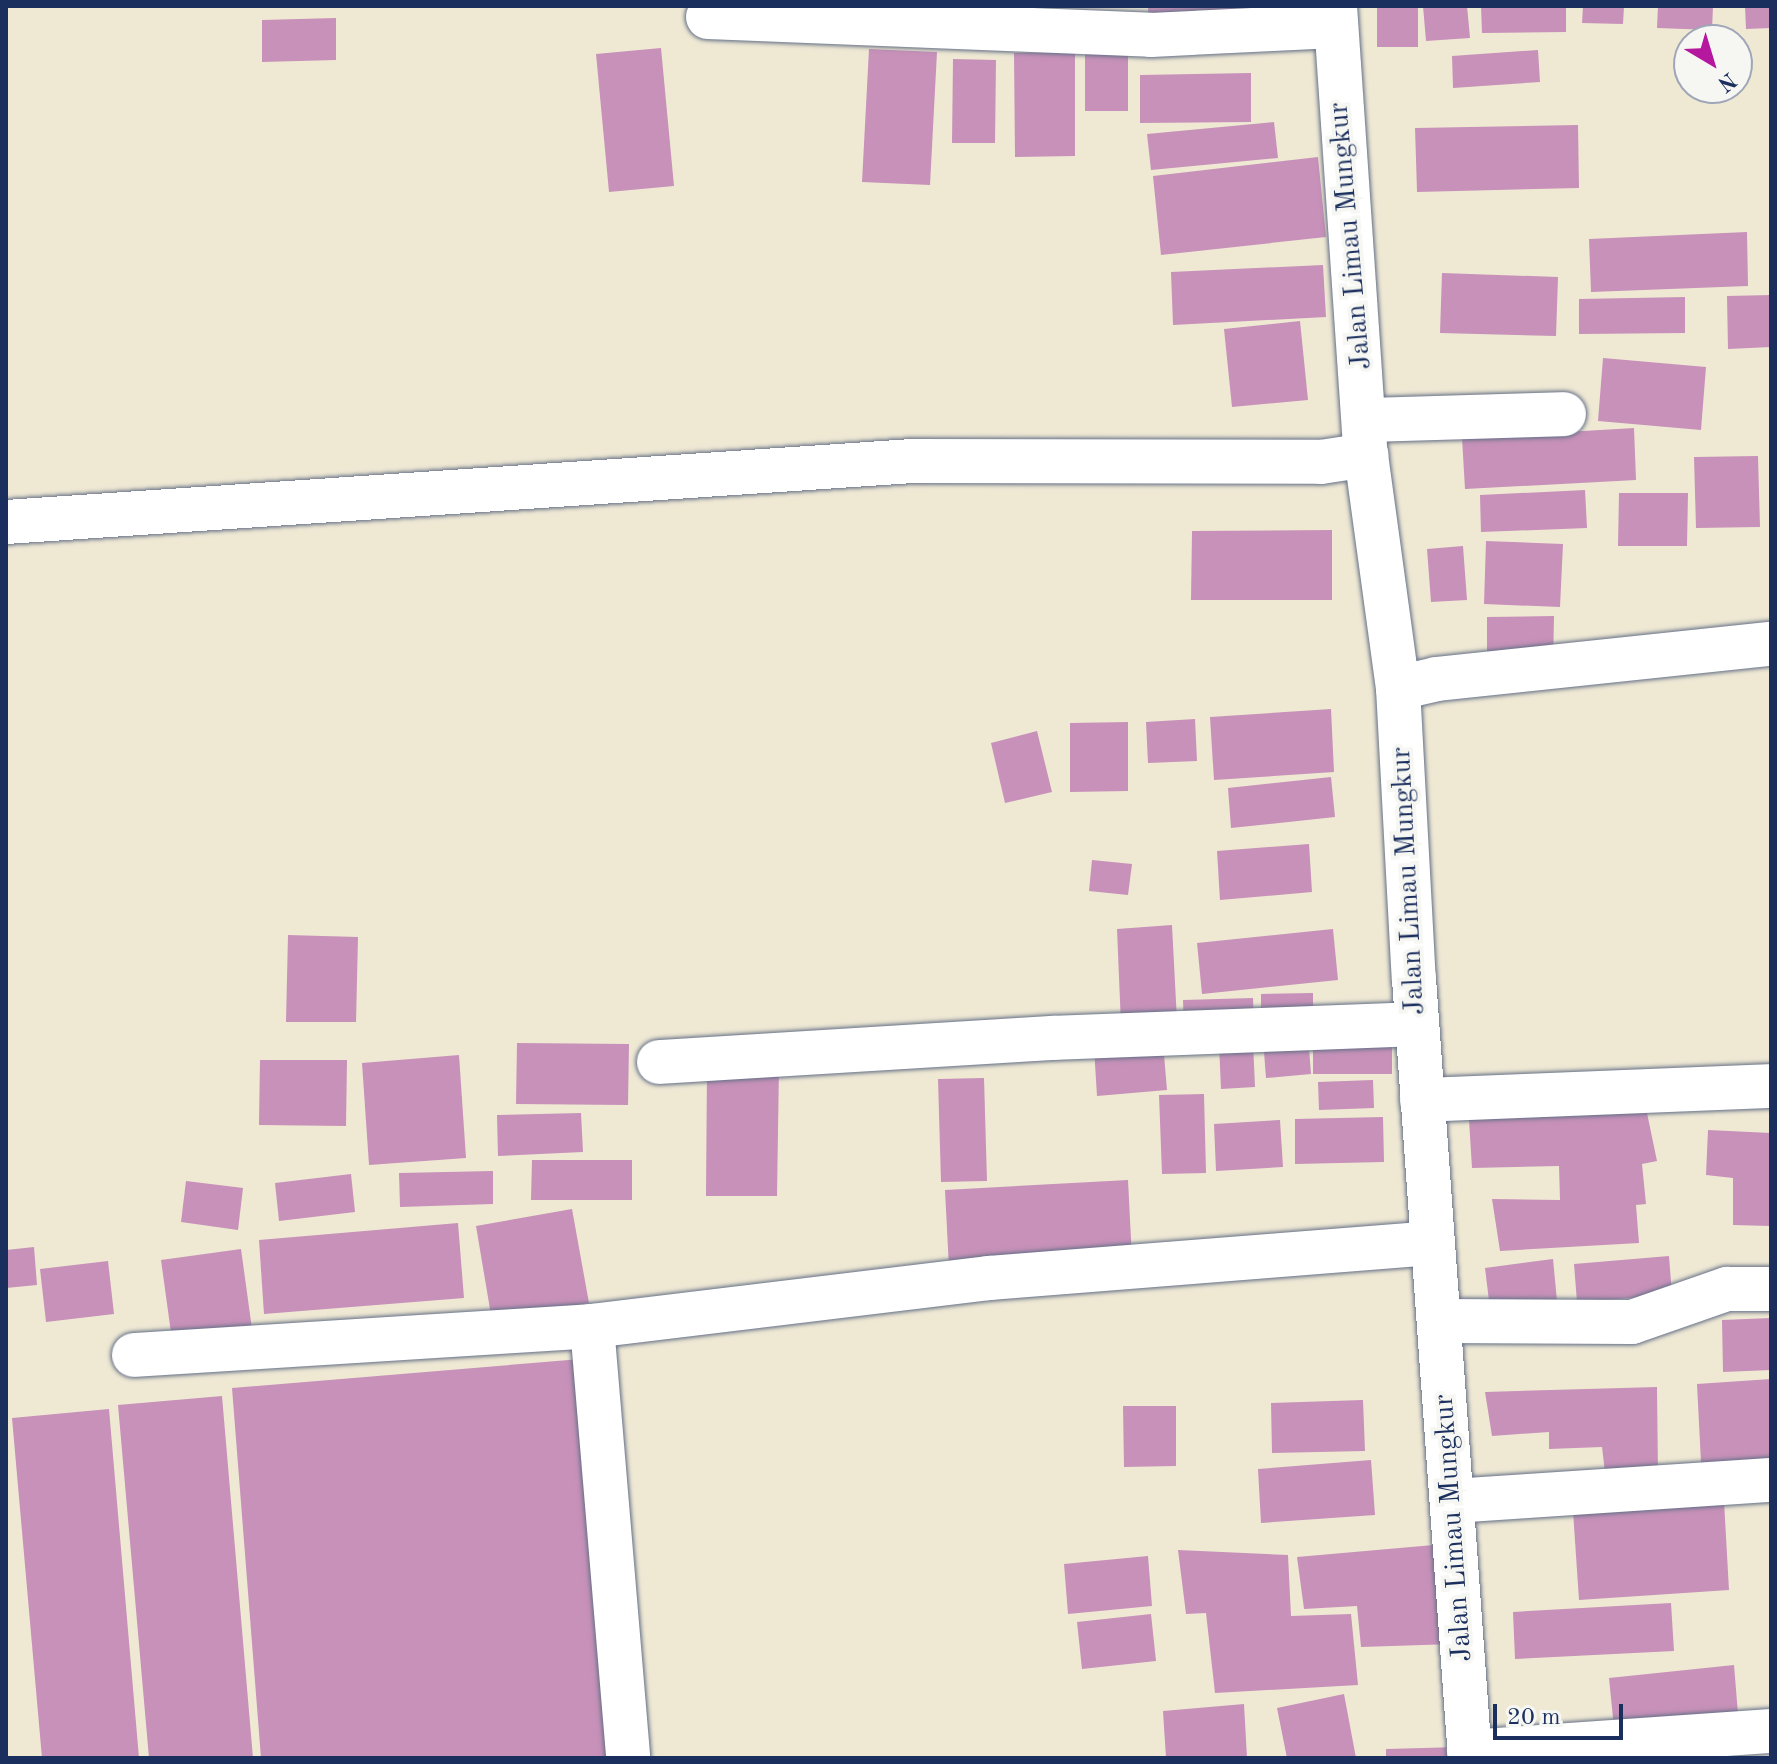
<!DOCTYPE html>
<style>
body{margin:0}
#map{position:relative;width:1777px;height:1764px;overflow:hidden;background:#efe9d4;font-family:"Old Standard TT",serif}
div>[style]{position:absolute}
.building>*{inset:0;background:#c791b9}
.roads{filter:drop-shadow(0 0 2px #657087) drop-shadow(0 0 2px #657087)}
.minor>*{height:44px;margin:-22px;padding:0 22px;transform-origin:22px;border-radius:22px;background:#fff}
span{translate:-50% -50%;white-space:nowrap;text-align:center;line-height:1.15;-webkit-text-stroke:8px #f6f6f2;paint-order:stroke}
.street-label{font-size:28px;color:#1b2f5e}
.frame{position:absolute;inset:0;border:8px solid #1b2f5e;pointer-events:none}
.north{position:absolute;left:1673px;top:24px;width:80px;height:80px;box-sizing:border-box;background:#f6f6f2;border:2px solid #9ea6b7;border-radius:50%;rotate:142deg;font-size:22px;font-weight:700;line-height:32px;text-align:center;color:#1b2f5e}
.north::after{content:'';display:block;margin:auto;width:28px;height:36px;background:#b5179e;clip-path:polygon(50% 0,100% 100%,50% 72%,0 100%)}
.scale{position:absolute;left:1493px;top:1704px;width:130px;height:36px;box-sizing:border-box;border:4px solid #1b2f5e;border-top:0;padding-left:10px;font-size:24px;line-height:28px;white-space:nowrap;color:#1b2f5e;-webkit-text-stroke:6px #f6f6f2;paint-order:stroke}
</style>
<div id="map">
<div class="building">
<i style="clip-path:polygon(1148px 6px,1321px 6px,1149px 28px)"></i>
<i style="clip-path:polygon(1377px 6px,1418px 6px,1418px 47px,1377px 47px)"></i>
<i style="clip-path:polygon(1423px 6px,1467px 6px,1470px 38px,1426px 41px)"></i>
<i style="clip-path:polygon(1481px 6px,1566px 6px,1566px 32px,1482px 33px)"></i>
<i style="clip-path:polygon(1583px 6px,1624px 6px,1623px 24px,1582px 23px)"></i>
<i style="clip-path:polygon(1658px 6px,1713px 6px,1712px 30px,1657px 28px)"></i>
<i style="clip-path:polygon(1745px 6px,1771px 6px,1771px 28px,1746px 29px)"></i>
<i style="clip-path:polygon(336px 18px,336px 60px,262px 62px,262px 20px)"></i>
<i style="clip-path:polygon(661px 48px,674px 186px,609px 192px,596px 54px)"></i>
<i style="clip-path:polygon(869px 49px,937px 52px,930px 185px,862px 182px)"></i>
<i style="clip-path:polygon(1085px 50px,1128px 51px,1128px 111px,1085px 111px)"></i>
<i style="clip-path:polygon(1538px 50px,1540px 82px,1453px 88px,1452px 56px)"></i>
<i style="clip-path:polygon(1075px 52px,1075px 156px,1015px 157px,1014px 53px)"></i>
<i style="clip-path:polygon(953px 59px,996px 60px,995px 143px,952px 143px)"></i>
<i style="clip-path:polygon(1251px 73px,1251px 122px,1140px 123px,1140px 75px)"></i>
<i style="clip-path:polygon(1274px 122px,1278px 158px,1151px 170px,1147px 134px)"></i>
<i style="clip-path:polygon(1578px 125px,1579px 188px,1417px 192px,1415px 128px)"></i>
<i style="clip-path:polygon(1318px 157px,1326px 237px,1161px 255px,1153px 176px)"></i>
<i style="clip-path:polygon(1747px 232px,1748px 286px,1591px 292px,1589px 239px)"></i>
<i style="clip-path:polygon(1323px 265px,1326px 317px,1173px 325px,1171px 272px)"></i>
<i style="clip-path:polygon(1442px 273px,1558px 277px,1556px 336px,1440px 333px)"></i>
<i style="clip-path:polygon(1771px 295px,1771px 347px,1728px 349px,1727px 296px)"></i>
<i style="clip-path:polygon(1685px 297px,1685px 333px,1579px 334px,1579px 299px)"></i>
<i style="clip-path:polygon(1300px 321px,1308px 400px,1232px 407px,1224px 329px)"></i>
<i style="clip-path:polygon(1603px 358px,1706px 367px,1701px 430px,1598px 421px)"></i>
<i style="clip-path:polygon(1634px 428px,1636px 480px,1465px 489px,1462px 438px)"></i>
<i style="clip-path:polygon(1758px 456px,1760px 527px,1696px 528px,1694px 457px)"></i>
<i style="clip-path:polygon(1585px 490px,1587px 528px,1481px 532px,1480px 495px)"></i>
<i style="clip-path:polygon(1619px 493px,1688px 493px,1687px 546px,1618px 546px)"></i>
<i style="clip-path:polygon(1332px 530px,1332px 600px,1191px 600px,1192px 531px)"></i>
<i style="clip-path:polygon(1486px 541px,1563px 544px,1560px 607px,1484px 604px)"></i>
<i style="clip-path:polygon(1463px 546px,1467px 600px,1431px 602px,1427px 549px)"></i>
<i style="clip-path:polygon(1554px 616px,1553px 666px,1487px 666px,1487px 617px)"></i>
<i style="clip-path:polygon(1331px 709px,1334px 772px,1214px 780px,1210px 717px)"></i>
<i style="clip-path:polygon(1195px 719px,1197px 761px,1148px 763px,1146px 722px)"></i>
<i style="clip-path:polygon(1128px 722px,1128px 791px,1070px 792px,1070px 723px)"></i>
<i style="clip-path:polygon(1037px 731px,1052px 792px,1005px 803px,991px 743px)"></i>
<i style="clip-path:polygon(1331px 777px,1335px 817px,1231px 828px,1228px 788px)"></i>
<i style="clip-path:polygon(1309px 844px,1312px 892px,1220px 900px,1217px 851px)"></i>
<i style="clip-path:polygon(1092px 860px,1132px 864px,1128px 895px,1089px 891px)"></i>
<i style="clip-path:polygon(1172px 925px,1177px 1021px,1121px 1025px,1117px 929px)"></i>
<i style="clip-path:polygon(1333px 929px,1338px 980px,1202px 994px,1197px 943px)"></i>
<i style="clip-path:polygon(288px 935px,358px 937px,356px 1022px,286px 1022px)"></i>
<i style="clip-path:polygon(1313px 993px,1313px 1023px,1261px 1024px,1261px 994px)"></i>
<i style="clip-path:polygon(1253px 998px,1254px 1026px,1184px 1029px,1183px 1000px)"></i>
<i style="clip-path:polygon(1308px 1035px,1311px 1074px,1266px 1078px,1263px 1039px)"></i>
<i style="clip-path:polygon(1392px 1035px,1392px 1074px,1313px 1074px,1313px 1036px)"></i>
<i style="clip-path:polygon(1253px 1042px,1255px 1087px,1221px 1089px,1219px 1044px)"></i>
<i style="clip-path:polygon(517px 1043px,629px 1044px,628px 1105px,516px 1104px)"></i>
<i style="clip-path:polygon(1163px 1043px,1167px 1090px,1097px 1096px,1094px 1048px)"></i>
<i style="clip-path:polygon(459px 1055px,466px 1158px,369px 1165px,362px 1063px)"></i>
<i style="clip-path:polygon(260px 1060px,347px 1060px,346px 1126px,259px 1125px)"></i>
<i style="clip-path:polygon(779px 1066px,777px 1196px,706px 1196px,707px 1067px)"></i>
<i style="clip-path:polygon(984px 1078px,987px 1181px,941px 1182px,938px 1079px)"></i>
<i style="clip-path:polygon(1373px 1080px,1374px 1108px,1319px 1110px,1318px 1082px)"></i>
<i style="clip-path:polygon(1204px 1094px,1206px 1173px,1162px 1174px,1159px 1095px)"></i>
<i style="clip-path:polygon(581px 1113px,583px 1152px,498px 1156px,497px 1115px)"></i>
<i style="clip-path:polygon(1647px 1113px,1657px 1161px,1642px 1164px,1646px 1204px,1636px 1205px,1639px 1243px,1500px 1251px,1492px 1199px,1560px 1200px,1559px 1166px,1472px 1168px,1469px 1120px)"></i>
<i style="clip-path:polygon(1383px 1117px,1384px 1162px,1295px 1164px,1295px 1119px)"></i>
<i style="clip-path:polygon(1280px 1120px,1283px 1167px,1216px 1171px,1214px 1124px)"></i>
<i style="clip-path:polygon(1708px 1130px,1771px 1133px,1771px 1226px,1733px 1225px,1733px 1178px,1706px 1175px)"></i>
<i style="clip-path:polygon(532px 1160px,632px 1160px,632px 1200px,531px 1200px)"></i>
<i style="clip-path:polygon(493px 1171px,493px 1204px,400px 1207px,399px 1173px)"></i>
<i style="clip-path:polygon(351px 1174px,355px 1212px,279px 1221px,275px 1183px)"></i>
<i style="clip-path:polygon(1128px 1180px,1132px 1259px,949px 1268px,945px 1190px)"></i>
<i style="clip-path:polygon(186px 1181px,243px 1188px,238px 1230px,181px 1222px)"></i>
<i style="clip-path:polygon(572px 1209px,589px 1303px,492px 1321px,476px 1226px)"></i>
<i style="clip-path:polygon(458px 1223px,464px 1298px,264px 1314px,259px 1240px)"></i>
<i style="clip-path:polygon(34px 1247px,37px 1285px,6px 1288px,6px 1250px)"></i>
<i style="clip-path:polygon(241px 1249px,252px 1329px,172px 1340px,161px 1260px)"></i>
<i style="clip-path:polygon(1669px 1256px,1672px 1295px,1577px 1302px,1574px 1264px)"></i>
<i style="clip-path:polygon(1553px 1259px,1557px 1301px,1490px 1309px,1485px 1268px)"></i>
<i style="clip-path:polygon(108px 1261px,114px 1314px,46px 1322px,40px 1269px)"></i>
<i style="clip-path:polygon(1771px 1318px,1771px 1370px,1723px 1372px,1722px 1320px)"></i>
<i style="clip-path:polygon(581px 1359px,611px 1756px,261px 1758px,232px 1388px)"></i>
<i style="clip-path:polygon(1771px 1379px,1771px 1477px,1702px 1482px,1697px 1384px)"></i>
<i style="clip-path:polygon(1657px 1387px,1658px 1475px,1606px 1481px,1602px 1447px,1549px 1449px,1549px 1432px,1492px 1436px,1485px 1392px)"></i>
<i style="clip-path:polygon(222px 1396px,253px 1758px,149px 1758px,118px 1405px)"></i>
<i style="clip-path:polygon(1363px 1400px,1365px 1451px,1272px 1453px,1271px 1403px)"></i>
<i style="clip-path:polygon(1123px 1406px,1176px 1406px,1176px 1466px,1124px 1467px)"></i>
<i style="clip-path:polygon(109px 1409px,139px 1758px,42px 1758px,12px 1418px)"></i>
<i style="clip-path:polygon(1371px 1460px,1375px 1515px,1261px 1523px,1258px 1469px)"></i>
<i style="clip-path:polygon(1724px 1501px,1729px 1590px,1579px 1600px,1573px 1511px)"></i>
<i style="clip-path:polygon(1445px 1544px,1454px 1644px,1361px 1647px,1357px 1606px,1304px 1609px,1297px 1557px)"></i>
<i style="clip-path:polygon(1178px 1550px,1288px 1555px,1291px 1616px,1351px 1614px,1358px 1685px,1215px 1693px,1206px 1613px,1186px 1614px)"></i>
<i style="clip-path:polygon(1148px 1556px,1152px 1606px,1068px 1614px,1064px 1564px)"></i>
<i style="clip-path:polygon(1671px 1603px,1674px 1651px,1515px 1659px,1513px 1612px)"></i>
<i style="clip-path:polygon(1151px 1614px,1156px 1661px,1082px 1669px,1077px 1622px)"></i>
<i style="clip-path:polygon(1734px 1665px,1738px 1714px,1614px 1728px,1609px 1678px)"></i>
<i style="clip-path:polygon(1344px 1694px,1356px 1758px,1287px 1758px,1277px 1708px)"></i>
<i style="clip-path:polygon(1244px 1704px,1247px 1758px,1166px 1758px,1163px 1711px)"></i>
<i style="clip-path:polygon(1459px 1747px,1460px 1758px,1386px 1758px,1386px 1749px)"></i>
</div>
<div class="roads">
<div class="minor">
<i style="left:1335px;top:6px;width:450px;rotate:86.1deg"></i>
<i style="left:1366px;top:455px;width:235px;rotate:82.2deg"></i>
<i style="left:1398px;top:688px;width:291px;rotate:86.9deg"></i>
<i style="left:1414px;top:979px;width:781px;rotate:85.89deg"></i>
<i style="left:708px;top:17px;width:443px;rotate:2.3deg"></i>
<i style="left:1151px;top:35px;width:184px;rotate:-2.8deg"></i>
<i style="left:1366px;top:420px;width:198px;rotate:-1.7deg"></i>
<i style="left:6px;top:522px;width:908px;rotate:-3.85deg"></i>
<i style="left:912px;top:461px;width:409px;rotate:0.1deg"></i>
<i style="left:1321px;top:462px;width:46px;rotate:-8.8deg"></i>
<i style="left:1398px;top:688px;width:39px;rotate:-13deg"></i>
<i style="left:1436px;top:679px;width:337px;rotate:-6deg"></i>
<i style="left:659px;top:1062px;width:395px;rotate:-3.5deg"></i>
<i style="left:1053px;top:1038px;width:364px;rotate:-2.2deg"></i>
<i style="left:1422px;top:1100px;width:349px;rotate:-2.3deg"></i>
<i style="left:1440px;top:1321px;width:192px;rotate:0.3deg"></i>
<i style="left:1632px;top:1322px;width:101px;rotate:-19.2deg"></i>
<i style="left:1727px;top:1289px;width:44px"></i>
<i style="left:592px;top:1326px;width:433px;rotate:85.2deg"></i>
<i style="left:134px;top:1355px;width:459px;rotate:-3.6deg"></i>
<i style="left:592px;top:1326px;width:400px;rotate:-6.9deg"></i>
<i style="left:989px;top:1278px;width:444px;rotate:-4.5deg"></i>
<i style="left:1452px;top:1501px;width:320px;rotate:-3.8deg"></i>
<i style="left:1469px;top:1752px;width:303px;rotate:-4deg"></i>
</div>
</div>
<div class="street-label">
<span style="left:1351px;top:236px;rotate:-95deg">Jalan Limau Mungkur</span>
<span style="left:1409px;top:881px;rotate:-93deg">Jalan Limau Mungkur</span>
<span style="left:1454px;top:1528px;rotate:-94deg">Jalan Limau Mungkur</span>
</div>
<div class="frame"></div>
<div class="north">N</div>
<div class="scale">20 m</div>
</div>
